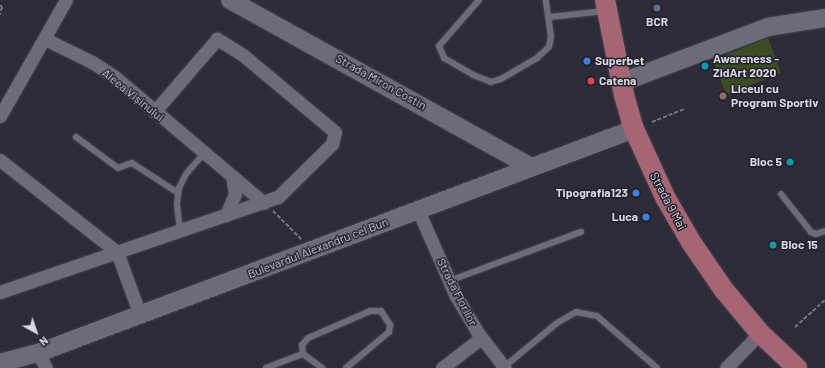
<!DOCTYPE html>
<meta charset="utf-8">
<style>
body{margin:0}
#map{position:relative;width:825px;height:368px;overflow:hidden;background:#2d2b38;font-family:Barlow,sans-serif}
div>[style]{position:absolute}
.green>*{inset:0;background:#3c4c23}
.path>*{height:2px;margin-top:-1px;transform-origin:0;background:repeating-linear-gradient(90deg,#74727d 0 4px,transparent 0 6px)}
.roads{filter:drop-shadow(0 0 1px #484651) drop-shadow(0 0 1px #484651)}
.lane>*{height:6px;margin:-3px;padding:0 3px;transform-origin:3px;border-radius:3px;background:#6d6b7a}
.street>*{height:13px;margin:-6.5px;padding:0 6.5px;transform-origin:6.5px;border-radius:6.5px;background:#6d6b7a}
.secondary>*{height:18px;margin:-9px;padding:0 9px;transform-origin:9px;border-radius:9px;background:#6d6b7a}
.primary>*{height:20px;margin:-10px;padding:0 10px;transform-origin:10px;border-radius:10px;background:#a66573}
.dots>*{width:11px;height:11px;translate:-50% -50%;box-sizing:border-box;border:2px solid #23212d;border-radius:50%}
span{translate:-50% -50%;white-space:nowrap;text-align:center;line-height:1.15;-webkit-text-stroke:3px #23212d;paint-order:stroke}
.poi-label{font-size:12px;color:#d9d7e0;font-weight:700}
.left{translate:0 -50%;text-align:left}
.right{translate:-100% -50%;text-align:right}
.street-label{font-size:12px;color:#d9d7e0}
.north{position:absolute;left:16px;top:312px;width:40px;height:40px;-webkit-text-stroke:3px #23212d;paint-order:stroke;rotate:140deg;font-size:11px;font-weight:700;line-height:16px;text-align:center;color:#d9d7e0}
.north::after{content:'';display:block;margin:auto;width:14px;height:18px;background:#d9d7e0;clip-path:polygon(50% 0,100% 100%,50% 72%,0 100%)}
</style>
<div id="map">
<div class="green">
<i style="clip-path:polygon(768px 38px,781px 73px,726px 95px,713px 60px)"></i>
</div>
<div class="path">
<i style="left:0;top:5px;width:3px;rotate:45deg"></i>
<i style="left:2px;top:7px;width:8px;rotate:104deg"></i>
<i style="left:652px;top:122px;width:35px;rotate:-22deg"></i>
<i style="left:273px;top:211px;width:40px;rotate:45deg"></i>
<i style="left:795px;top:327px;width:40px;rotate:-42deg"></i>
</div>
<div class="roads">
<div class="lane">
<i style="left:479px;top:0;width:61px;rotate:131deg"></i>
<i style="left:439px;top:46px;width:13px;rotate:67deg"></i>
<i style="left:444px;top:58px;width:34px;rotate:30deg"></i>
<i style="left:473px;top:75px;width:19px;rotate:21deg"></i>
<i style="left:491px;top:82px;width:10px;rotate:-17deg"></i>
<i style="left:501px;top:79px;width:42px;rotate:-30.3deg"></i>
<i style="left:537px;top:58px;width:16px;rotate:-43deg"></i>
<i style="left:549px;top:47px;width:10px;rotate:-79deg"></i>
<i style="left:551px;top:37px;width:37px;rotate:-98deg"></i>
<i style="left:550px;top:17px;width:55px;rotate:-6.2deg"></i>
<i style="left:76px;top:137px;width:52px;rotate:36.4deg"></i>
<i style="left:118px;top:168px;width:15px;rotate:-20deg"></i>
<i style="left:132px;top:163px;width:55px;rotate:33.1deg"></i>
<i style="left:781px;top:194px;width:48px;rotate:51.7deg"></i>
<i style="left:811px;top:232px;width:5px;rotate:22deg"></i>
<i style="left:816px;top:234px;width:9px;rotate:-18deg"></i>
<i style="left:180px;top:230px;width:26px;rotate:-97deg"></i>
<i style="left:177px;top:204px;width:16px;rotate:-83deg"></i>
<i style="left:179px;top:188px;width:16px;rotate:-63deg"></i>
<i style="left:186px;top:174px;width:28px;rotate:-49deg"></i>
<i style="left:449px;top:281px;width:141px;rotate:-20.4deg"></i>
<i style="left:303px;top:354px;width:9px;rotate:-96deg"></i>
<i style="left:302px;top:345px;width:9px;rotate:-49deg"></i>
<i style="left:308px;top:338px;width:68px;rotate:-23.5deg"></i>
<i style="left:370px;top:311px;width:11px"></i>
<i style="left:381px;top:311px;width:17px;rotate:57deg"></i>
<i style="left:390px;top:325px;width:7px;rotate:98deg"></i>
<i style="left:389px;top:332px;width:56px;rotate:140.1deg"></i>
<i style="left:504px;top:367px;width:69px;rotate:-39.7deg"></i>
<i style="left:557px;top:323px;width:22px;rotate:-30deg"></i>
<i style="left:576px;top:312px;width:21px;rotate:11deg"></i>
<i style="left:597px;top:316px;width:79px;rotate:40.9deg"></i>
<i style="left:266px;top:368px;width:40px;rotate:-21deg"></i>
<i style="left:303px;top:354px;width:24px;rotate:36deg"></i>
</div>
<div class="street">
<i style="left:45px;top:39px;width:52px;rotate:26.1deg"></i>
<i style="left:92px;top:62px;width:27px;rotate:33deg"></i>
<i style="left:115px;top:77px;width:195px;rotate:40.2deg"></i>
<i style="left:0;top:116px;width:133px;rotate:-60.4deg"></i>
<i style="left:0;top:160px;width:149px;rotate:38.2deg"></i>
<i style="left:117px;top:252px;width:67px;rotate:69.9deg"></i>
<i style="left:418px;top:210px;width:94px;rotate:66.2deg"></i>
<i style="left:456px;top:296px;width:43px;rotate:59.3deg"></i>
<i style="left:478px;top:333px;width:44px;rotate:52.4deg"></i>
<i style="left:226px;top:215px;width:23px;rotate:-67deg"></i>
<i style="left:235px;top:194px;width:18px;rotate:-99deg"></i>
<i style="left:0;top:292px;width:294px;rotate:-18.9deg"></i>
<i style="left:278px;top:197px;width:76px;rotate:-44.5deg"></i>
<i style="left:332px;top:144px;width:12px;rotate:-76deg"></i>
<i style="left:335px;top:132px;width:120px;rotate:-140.1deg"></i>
<i style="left:243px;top:55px;width:31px;rotate:-148deg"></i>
<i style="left:217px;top:39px;width:96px;rotate:130.8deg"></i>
<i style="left:38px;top:353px;width:17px;rotate:62deg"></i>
<i style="left:442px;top:368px;width:49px;rotate:-37.6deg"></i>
<i style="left:726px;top:368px;width:49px;rotate:-45.8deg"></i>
</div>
<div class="secondary">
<i style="left:230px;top:0;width:344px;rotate:29deg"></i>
<i style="left:620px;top:83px;width:158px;rotate:-20.7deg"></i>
<i style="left:768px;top:27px;width:58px;rotate:-9deg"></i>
<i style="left:0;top:363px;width:39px;rotate:-15deg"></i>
<i style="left:38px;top:353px;width:637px;rotate:-20.6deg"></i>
</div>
<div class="primary">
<i style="left:605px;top:0;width:97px;rotate:78.7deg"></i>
<i style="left:624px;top:95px;width:35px;rotate:74deg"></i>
<i style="left:634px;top:129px;width:75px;rotate:65.5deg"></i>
<i style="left:665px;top:197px;width:52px;rotate:60deg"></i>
<i style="left:691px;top:242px;width:58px;rotate:55.5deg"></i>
<i style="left:724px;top:290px;width:56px;rotate:50.1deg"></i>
<i style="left:760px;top:333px;width:51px;rotate:43.4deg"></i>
</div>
</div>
<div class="dots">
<i style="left:657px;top:8px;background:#5c6f8a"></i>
<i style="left:587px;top:61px;background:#3f7fe0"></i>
<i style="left:705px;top:66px;background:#0f9aa8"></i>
<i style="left:591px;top:81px;background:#e0444e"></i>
<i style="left:723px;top:96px;background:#8d6e63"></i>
<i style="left:790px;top:162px;background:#0f9aa8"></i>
<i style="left:636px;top:193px;background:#3f7fe0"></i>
<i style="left:646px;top:217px;background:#3f7fe0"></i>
<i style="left:773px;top:245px;background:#0f9aa8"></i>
</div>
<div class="poi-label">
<span style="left:657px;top:22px">BCR</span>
<span class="left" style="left:713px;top:66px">Awareness -<br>ZidArt 2020</span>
<span class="left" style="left:595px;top:61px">Superbet</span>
<span class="left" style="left:599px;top:81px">Catena</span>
<span class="left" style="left:731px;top:96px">Liceul cu<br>Program Sportiv</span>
<span class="right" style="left:782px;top:162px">Bloc 5</span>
<span class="right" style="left:628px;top:193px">Tipografia123</span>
<span class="right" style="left:638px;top:217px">Luca</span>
<span class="left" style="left:781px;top:245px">Bloc 15</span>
</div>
<div class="street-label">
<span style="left:381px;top:82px;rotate:29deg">Strada Miron Costin</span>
<span style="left:133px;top:95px;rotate:39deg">Aleea Vișinului</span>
<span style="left:668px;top:201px;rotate:62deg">Strada 9 Mai</span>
<span style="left:318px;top:248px;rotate:-21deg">Bulevardul Alexandru cel Bun</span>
<span style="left:457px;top:292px;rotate:63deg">Strada Florilor</span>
</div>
<div class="north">N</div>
</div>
